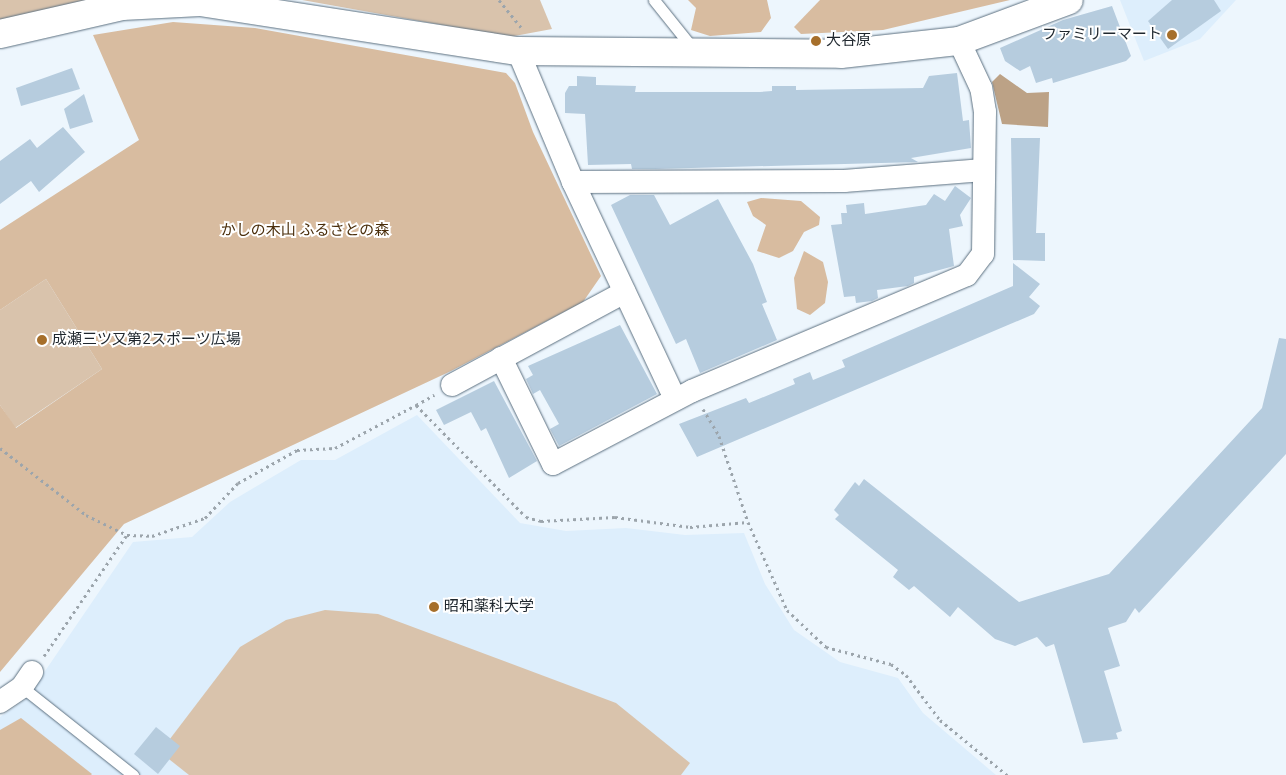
<!DOCTYPE html>
<meta charset="utf-8">
<style>
body{margin:0}
#map{position:relative;width:1286px;height:775px;overflow:hidden;background:#edf6fd;font-family:"Nunito Sans","Noto Sans JP",sans-serif}
div>[style]{position:absolute}
.built>*{inset:0;background:#ddeefc}
.green>*{inset:0;background:#d9c3ac}
.forest>*{inset:0;background:#d8bca0}
.water>*{inset:0;background:#bca286}
.building>*{inset:0;background:#b6ccde}
.path>*{height:3px;margin-top:-1.5px;transform-origin:0;background:repeating-linear-gradient(90deg,#9ca5ac 0 2.5px,transparent 0 6.5px)}
.roads{filter:drop-shadow(0 0 1px #5c7080) drop-shadow(0 0 1px #5c7080)}
.service>*{height:11px;margin:-5.5px;padding:0 5.5px;transform-origin:5.5px;border-radius:5.5px;background:#fff}
.minor>*{height:22px;margin:-11px;padding:0 11px;transform-origin:11px;border-radius:11px;background:#fff}
.tertiary>*{height:28px;margin:-14px;padding:0 14px;transform-origin:14px;border-radius:14px;background:#fff}
.dots>*{width:14px;height:14px;translate:-50% -50%;box-sizing:border-box;border:2px solid #fff;border-radius:50%}
span{translate:-50% -50%;white-space:nowrap;text-align:center;line-height:1.15;-webkit-text-stroke:4px #fff;paint-order:stroke}
.poi-label{font-size:15px;color:#1f272e}
.right{translate:-100% -50%;text-align:right}
.left{translate:0 -50%;text-align:left}
.park-label{font-size:15px;color:#4a2e0b}
</style>
<div id="map">
<div class="built">
<i style="clip-path:polygon(1120px 0,1236px 0,1200px 39px,1144px 61px)"></i>
<i style="clip-path:polygon(417px 415px,520px 523px,566px 531px,626px 528px,685px 535px,744px 533px,765px 584px,794px 630px,840px 662px,898px 678px,923px 713px,996px 775px,0 775px,0 717px,26px 699px,133px 542px,192px 537px,230px 502px,301px 460px,335px 460px)"></i>
</div>
<div class="green">
<i style="clip-path:polygon(0 0,90px 0,0 21px)"></i>
<i style="clip-path:polygon(302px 0,540px 0,552px 29px,509px 37px)"></i>
<i style="clip-path:polygon(46px 279px,102px 369px,15px 428px,0 405px,0 310px)"></i>
<i style="clip-path:polygon(325px 610px,378px 614px,616px 703px,690px 763px,681px 775px,189px 775px,160px 752px,240px 647px,286px 620px)"></i>
</div>
<div class="forest">
<i style="clip-path:polygon(688px 0,767px 0,771px 18px,761px 32px,710px 36px,691px 30px,696px 8px)"></i>
<i style="clip-path:polygon(820px 0,1010px 0,883px 30px,801px 34px,794px 27px)"></i>
<i style="clip-path:polygon(173px 22px,255px 28px,506px 73px,515px 83px,533px 132px,601px 276px,583px 302px,451px 371px,124px 524px,0 672px,0 405px,16px 428px,102px 369px,46px 279px,0 310px,0 230px,139px 140px,93px 35px)"></i>
<i style="clip-path:polygon(761px 198px,801px 201px,820px 217px,819px 225px,804px 232px,793px 251px,779px 258px,757px 251px,766px 225px,753px 216px,747px 202px)"></i>
<i style="clip-path:polygon(804px 251px,823px 262px,828px 282px,825px 303px,810px 315px,797px 309px,794px 278px)"></i>
<i style="clip-path:polygon(21px 718px,92px 774px,91px 775px,0 775px,0 730px)"></i>
</div>
<div class="water">
<i style="clip-path:polygon(1000px 74px,1027px 93px,1049px 92px,1048px 127px,1002px 124px,992px 82px)"></i>
</div>
<div class="building">
<i style="clip-path:polygon(1172px 0,1214px 0,1221px 11px,1168px 49px,1148px 21px)"></i>
<i style="clip-path:polygon(1112px 6px,1131px 56px,1126px 61px,1053px 83px,1052px 78px,1036px 83px,1030px 66px,1020px 71px,1005px 61px,1000px 48px,1063px 20px)"></i>
<i style="clip-path:polygon(72px 68px,80px 89px,21px 106px,16px 88px)"></i>
<i style="clip-path:polygon(957px 73px,963px 121px,969px 120px,971px 148px,911px 158px,918px 162px,655px 169px,632px 169px,631px 164px,588px 165px,585px 114px,565px 113px,565px 93px,569px 86px,577px 86px,577px 76px,596px 77px,596px 85px,636px 86px,635px 92px,760px 92px,772px 91px,772px 86px,796px 86px,796px 90px,923px 88px,929px 76px)"></i>
<i style="clip-path:polygon(84px 94px,93px 122px,70px 129px,64px 109px)"></i>
<i style="clip-path:polygon(63px 127px,85px 152px,39px 192px,31px 181px,0 204px,0 161px,30px 139px,37px 148px)"></i>
<i style="clip-path:polygon(1011px 138px,1040px 138px,1036px 233px,1045px 233px,1045px 261px,1013px 260px)"></i>
<i style="clip-path:polygon(955px 186px,971px 198px,960px 215px,963px 226px,949px 229px,954px 266px,914px 277px,914px 283px,908px 286px,877px 290px,878px 298px,872px 301px,856px 303px,855px 296px,844px 297px,831px 225px,842px 224px,841px 213px,847px 213px,846px 205px,864px 203px,865px 214px,926px 205px,934px 194px,945px 201px)"></i>
<i style="clip-path:polygon(630px 195px,654px 195px,670px 225px,718px 199px,753px 264px,767px 302px,762px 304px,777px 340px,700px 373px,686px 339px,676px 344px,611px 205px)"></i>
<i style="clip-path:polygon(1013px 263px,1040px 284px,1029px 297px,1040px 306px,1034px 314px,697px 457px,679px 424px,746px 398px,749px 403px,795px 384px,793px 379px,810px 372px,813px 380px,845px 367px,842px 360px,1013px 286px)"></i>
<i style="clip-path:polygon(620px 325px,657px 394px,559px 446px,550px 429px,559px 424px,540px 390px,533px 394px,526px 379px,533px 375px,528px 366px)"></i>
<i style="clip-path:polygon(1279px 338px,1286px 339px,1286px 454px,1139px 613px,1135px 608px,1126px 622px,1108px 628px,1120px 666px,1104px 671px,1122px 731px,1116px 733px,1118px 739px,1083px 743px,1054px 644px,1046px 647px,1037px 637px,1015px 646px,995px 639px,958px 607px,950px 617px,914px 586px,909px 590px,893px 577px,898px 570px,835px 519px,839px 515px,834px 510px,855px 482px,859px 486px,864px 479px,1019px 602px,1109px 574px,1262px 408px)"></i>
<i style="clip-path:polygon(494px 381px,537px 461px,509px 478px,486px 428px,481px 431px,471px 412px,444px 425px,436px 410px)"></i>
<i style="clip-path:polygon(156px 727px,180px 746px,158px 774px,134px 754px)"></i>
</div>
<div class="path">
<i style="left:499px;top:0;width:35px;rotate:51deg"></i>
<i style="left:416px;top:405px;width:21px;rotate:-29deg"></i>
<i style="left:703px;top:409px;width:31px;rotate:59deg"></i>
<i style="left:719px;top:436px;width:91px;rotate:71.4deg"></i>
<i style="left:748px;top:522px;width:96px;rotate:66.1deg"></i>
<i style="left:787px;top:610px;width:54px;rotate:43.5deg"></i>
<i style="left:826px;top:647px;width:67px;rotate:14.7deg"></i>
<i style="left:891px;top:664px;width:19px;rotate:36deg"></i>
<i style="left:906px;top:675px;width:56px;rotate:52.9deg"></i>
<i style="left:940px;top:720px;width:87px;rotate:39.4deg"></i>
<i style="left:0;top:448px;width:109px;rotate:37.9deg"></i>
<i style="left:86px;top:515px;width:46px;rotate:26deg"></i>
<i style="left:127px;top:535px;width:25px;rotate:2deg"></i>
<i style="left:152px;top:536px;width:56px;rotate:-18.8deg"></i>
<i style="left:205px;top:518px;width:48px;rotate:-46.7deg"></i>
<i style="left:238px;top:483px;width:68px;rotate:-29.2deg"></i>
<i style="left:297px;top:450px;width:38px;rotate:-3deg"></i>
<i style="left:335px;top:448px;width:92px;rotate:-28deg"></i>
<i style="left:416px;top:405px;width:157px;rotate:45.5deg"></i>
<i style="left:526px;top:517px;width:16px;rotate:15deg"></i>
<i style="left:541px;top:521px;width:74px;rotate:-3.1deg"></i>
<i style="left:615px;top:517px;width:76px;rotate:7.6deg"></i>
<i style="left:690px;top:527px;width:58px;rotate:-4.9deg"></i>
<i style="left:44px;top:656px;width:147px;rotate:-55.6deg"></i>
</div>
<div class="roads">
<div class="service">
<i style="left:654px;top:0;width:64px;rotate:51.3deg"></i>
<i style="left:22px;top:687px;width:142px;rotate:38.4deg"></i>
</div>
<div class="minor">
<i style="left:518px;top:51px;width:142px;rotate:67.2deg"></i>
<i style="left:573px;top:182px;width:240px;rotate:64.8deg"></i>
<i style="left:573px;top:182px;width:271px;rotate:-0.2deg"></i>
<i style="left:844px;top:181px;width:140px;rotate:-4.5deg"></i>
<i style="left:501px;top:358px;width:118px;rotate:63.9deg"></i>
<i style="left:553px;top:464px;width:157px;rotate:-27.7deg"></i>
<i style="left:692px;top:391px;width:298px;rotate:-22.9deg"></i>
<i style="left:967px;top:275px;width:26px;rotate:-53deg"></i>
<i style="left:983px;top:254px;width:142px;rotate:-89.2deg"></i>
<i style="left:985px;top:112px;width:24px;rotate:-99deg"></i>
<i style="left:981px;top:88px;width:52px;rotate:-115.1deg"></i>
<i style="left:452px;top:385px;width:196px;rotate:-28.3deg"></i>
<i style="left:0;top:702px;width:27px;rotate:-34deg"></i>
<i style="left:22px;top:687px;width:18px;rotate:-56deg"></i>
</div>
<div class="tertiary">
<i style="left:0;top:34px;width:125px;rotate:-12.9deg"></i>
<i style="left:122px;top:6px;width:78px;rotate:-2.9deg"></i>
<i style="left:200px;top:2px;width:322px;rotate:8.8deg"></i>
<i style="left:518px;top:51px;width:323px;rotate:0.5deg"></i>
<i style="left:841px;top:54px;width:119px;rotate:-6.3deg"></i>
<i style="left:959px;top:41px;width:117px;rotate:-20.4deg"></i>
</div>
</div>
<div class="dots">
<i style="left:1172px;top:35px;background:#a66f2b"></i>
<i style="left:816px;top:41px;background:#a66f2b"></i>
<i style="left:42px;top:340px;background:#a66f2b"></i>
<i style="left:434px;top:607px;background:#a66f2b"></i>
</div>
<div class="poi-label">
<span class="right" style="left:1162px;top:35px">ファミリーマート</span>
<span class="left" style="left:826px;top:41px">大谷原</span>
<span class="left" style="left:52px;top:340px">成瀬三ツ又第2スポーツ広場</span>
<span class="left" style="left:444px;top:607px">昭和薬科大学</span>
</div>
<div class="park-label">
<span style="left:305px;top:231px">かしの木山 ふるさとの森</span>
</div>
</div>
